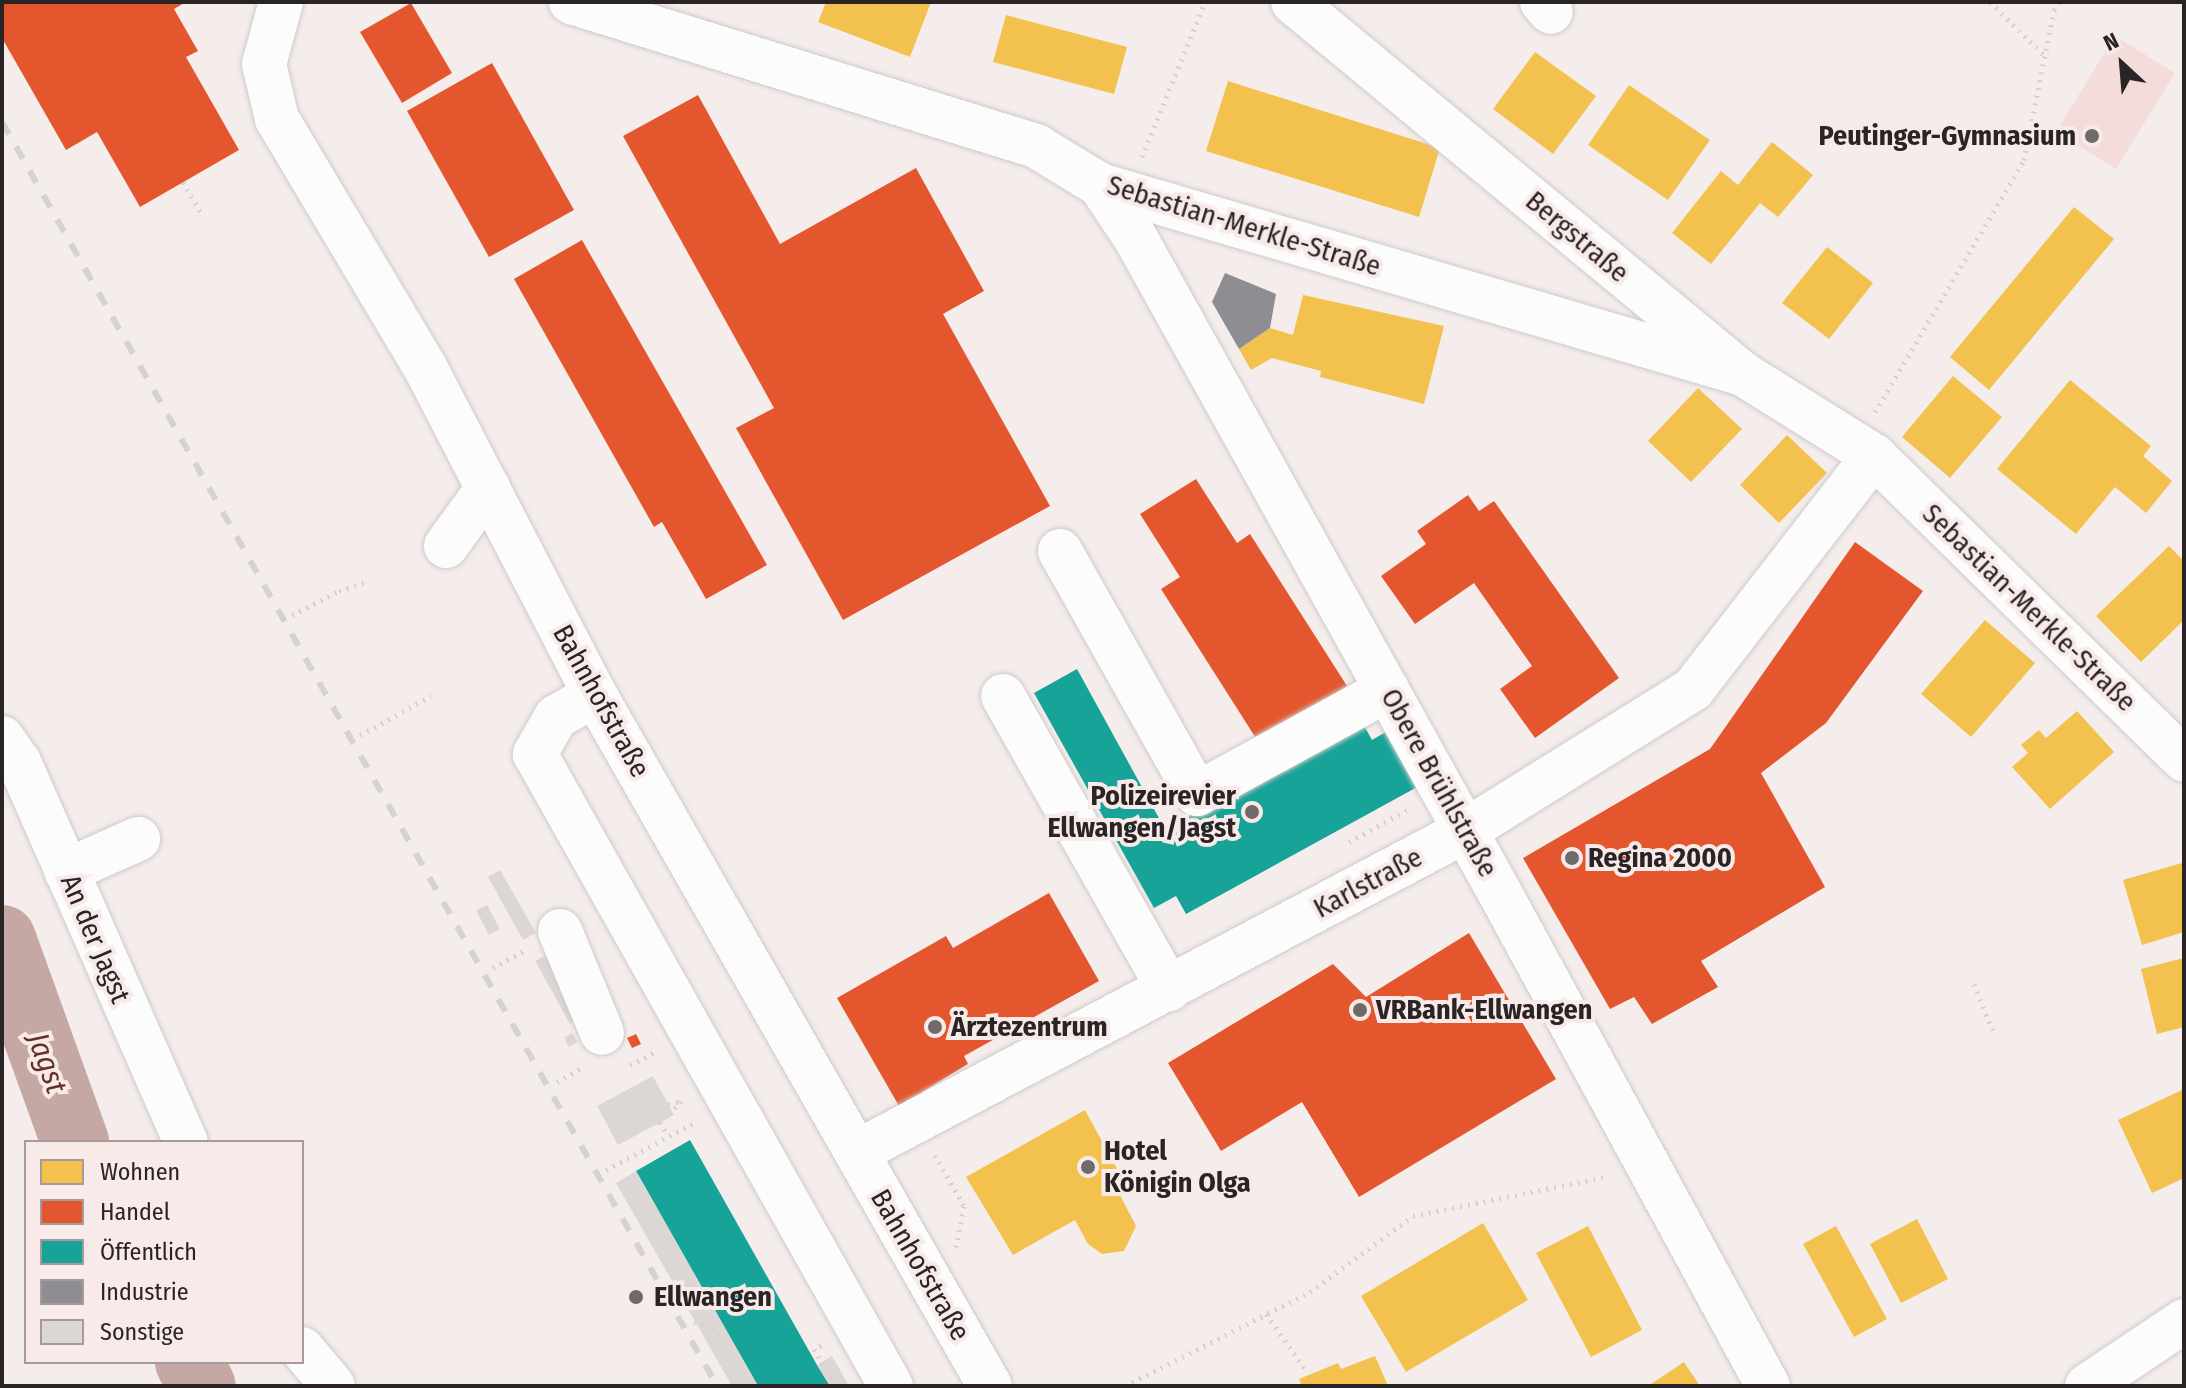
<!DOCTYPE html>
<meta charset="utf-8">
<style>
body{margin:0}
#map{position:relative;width:2186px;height:1388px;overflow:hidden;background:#f4edec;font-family:"Fira Sans Condensed",sans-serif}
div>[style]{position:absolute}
.green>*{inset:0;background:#f3dcd9}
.homes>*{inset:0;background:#f2c14e}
.shops>*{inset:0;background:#e4572e}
.public>*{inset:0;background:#17a398}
.industry>*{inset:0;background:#8d8d92}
.river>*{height:68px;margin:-34px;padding:0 34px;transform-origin:34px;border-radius:34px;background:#c5a8a3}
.building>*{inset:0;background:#dcd6d5}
.path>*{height:5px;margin-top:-2.5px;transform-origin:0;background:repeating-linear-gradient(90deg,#d5d3d2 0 2px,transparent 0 8px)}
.roads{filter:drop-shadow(0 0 2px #cfcac9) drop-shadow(0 0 2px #cfcac9)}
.minor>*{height:44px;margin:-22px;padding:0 22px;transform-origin:22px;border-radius:22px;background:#fdfcfc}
.rail>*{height:6px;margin-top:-3px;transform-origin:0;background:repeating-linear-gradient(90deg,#d5d3d2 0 14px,transparent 0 28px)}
.dots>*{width:22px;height:22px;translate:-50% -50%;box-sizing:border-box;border:4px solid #f8eae8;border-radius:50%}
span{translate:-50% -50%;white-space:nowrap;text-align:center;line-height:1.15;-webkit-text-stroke:8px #f8eae8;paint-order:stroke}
.poi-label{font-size:28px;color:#2a2424;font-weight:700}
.right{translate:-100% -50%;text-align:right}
.left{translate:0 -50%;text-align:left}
.street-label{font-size:28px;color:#2a2424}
.water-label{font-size:30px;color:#65302a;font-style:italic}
.frame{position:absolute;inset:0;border:4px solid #2a2424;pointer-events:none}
.legend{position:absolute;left:24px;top:1140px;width:280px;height:224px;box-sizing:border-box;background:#f8eae8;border:2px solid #a69b9a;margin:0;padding:10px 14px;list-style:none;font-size:24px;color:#2a2424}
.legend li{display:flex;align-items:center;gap:16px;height:40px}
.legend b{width:40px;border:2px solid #a69b9a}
.north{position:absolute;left:2082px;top:24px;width:80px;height:80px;-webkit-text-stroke:6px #f8eae8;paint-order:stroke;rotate:334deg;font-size:22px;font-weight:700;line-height:32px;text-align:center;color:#2a2424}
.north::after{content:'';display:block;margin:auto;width:28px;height:36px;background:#2a2424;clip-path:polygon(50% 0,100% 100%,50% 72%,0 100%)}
</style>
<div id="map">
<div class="green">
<i style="clip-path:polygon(2115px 36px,2175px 73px,2116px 169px,2056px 132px)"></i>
</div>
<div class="homes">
<i style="clip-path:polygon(826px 2px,931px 2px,910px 57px,818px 22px)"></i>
<i style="clip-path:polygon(1006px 15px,1127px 47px,1114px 94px,993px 62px)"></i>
<i style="clip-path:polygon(1535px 52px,1596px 96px,1553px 154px,1493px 109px)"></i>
<i style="clip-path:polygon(1228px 81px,1440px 148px,1419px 217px,1206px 151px)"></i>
<i style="clip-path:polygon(1629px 85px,1710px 140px,1668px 200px,1588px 145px)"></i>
<i style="clip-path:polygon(1772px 142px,1813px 175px,1778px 217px,1760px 203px,1711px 264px,1672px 233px,1721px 171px,1738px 185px)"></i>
<i style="clip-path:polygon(2074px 207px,2114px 239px,1989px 390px,1950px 357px)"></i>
<i style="clip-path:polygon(1827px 247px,1873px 283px,1829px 339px,1782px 303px)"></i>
<i style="clip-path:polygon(1303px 295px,1444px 326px,1424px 404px,1320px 377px,1321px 371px,1272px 358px,1251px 370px,1239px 349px,1270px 328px,1293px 335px)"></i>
<i style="clip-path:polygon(1953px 376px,2002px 417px,1950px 478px,1902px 437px)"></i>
<i style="clip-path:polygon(2070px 380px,2151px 446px,2143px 456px,2172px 481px,2146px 513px,2115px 487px,2076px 534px,1997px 469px)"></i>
<i style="clip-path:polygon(1698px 388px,1742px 429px,1691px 482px,1648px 441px)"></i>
<i style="clip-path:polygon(1787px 435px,1827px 473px,1779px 523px,1740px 485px)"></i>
<i style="clip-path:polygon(2169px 546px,2184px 561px,2184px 620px,2141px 662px,2096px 616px)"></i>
<i style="clip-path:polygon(1985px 620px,2035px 663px,1971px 737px,1921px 694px)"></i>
<i style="clip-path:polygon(2077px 711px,2114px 752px,2050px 809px,2012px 767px,2028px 753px,2021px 745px,2039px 730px,2046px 738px)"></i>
<i style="clip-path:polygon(2182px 863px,2184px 932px,2142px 945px,2123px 880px)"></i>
<i style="clip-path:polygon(2184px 958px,2184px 1027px,2157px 1034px,2141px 969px)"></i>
<i style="clip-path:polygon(2184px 1089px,2184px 1178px,2152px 1193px,2118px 1120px)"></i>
<i style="clip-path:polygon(1085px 1110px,1129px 1191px,1120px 1195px,1136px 1226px,1124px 1251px,1102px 1254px,1088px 1244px,1075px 1220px,1013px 1255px,966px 1177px)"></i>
<i style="clip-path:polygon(1917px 1219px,1948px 1279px,1901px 1303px,1870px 1244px)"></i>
<i style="clip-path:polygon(1483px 1223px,1528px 1300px,1406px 1372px,1361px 1296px)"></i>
<i style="clip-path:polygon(1588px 1226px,1642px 1330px,1591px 1357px,1536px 1253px)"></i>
<i style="clip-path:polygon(1836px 1226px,1887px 1319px,1854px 1337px,1803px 1244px)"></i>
<i style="clip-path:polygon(1375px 1356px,1388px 1386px,1302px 1386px,1299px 1379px,1338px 1363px,1341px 1369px)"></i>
<i style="clip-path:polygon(1684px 1362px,1700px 1386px,1648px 1386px)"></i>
</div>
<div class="shops">
<i style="clip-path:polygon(2px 2px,186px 2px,174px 9px,198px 51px,186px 57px,239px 150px,140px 207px,97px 132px,66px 150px,2px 38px)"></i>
<i style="clip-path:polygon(411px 3px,452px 73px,402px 103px,360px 32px)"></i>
<i style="clip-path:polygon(492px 63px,574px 210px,489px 257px,407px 111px)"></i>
<i style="clip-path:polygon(698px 95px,780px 244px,916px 168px,984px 291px,943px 314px,1050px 506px,843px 620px,736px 428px,774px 408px,623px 136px)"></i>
<i style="clip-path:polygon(582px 240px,767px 565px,706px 599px,662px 522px,654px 527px,514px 279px)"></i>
<i style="clip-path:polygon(1196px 479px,1237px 543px,1250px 534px,1347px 686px,1259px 743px,1161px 589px,1180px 577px,1140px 514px)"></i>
<i style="clip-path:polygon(1468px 495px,1479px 511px,1494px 501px,1619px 678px,1535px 738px,1500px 689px,1532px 666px,1474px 583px,1415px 624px,1381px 576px,1426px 544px,1417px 531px)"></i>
<i style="clip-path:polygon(1855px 542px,1923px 591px,1826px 723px,1761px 773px,1825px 887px,1701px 961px,1718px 987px,1652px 1024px,1634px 997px,1610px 1009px,1523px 858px,1710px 749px)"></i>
<i style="clip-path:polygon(1049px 893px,1099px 981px,964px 1056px,968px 1064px,899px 1106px,837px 998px,946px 936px,953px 948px)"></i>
<i style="clip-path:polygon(1469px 933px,1556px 1079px,1359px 1197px,1302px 1102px,1221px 1151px,1168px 1063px,1333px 964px,1366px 997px)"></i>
<i style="clip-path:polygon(636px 1034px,641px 1044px,632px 1048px,627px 1038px)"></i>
</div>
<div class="public">
<i style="clip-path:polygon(1077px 669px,1165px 829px,1361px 720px,1372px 740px,1389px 730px,1419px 786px,1186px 914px,1176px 896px,1154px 908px,1034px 693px)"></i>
<i style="clip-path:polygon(690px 1140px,817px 1365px,830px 1386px,758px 1386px,636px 1171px)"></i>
</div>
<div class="industry">
<i style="clip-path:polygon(1225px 273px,1276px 294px,1270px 328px,1239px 349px,1212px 302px)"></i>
</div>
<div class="river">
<i style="left:2px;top:939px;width:216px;rotate:70.2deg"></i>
<i style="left:189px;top:1362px;width:27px;rotate:62deg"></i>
</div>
<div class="building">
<i style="clip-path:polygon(500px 870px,536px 933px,523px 940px,488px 877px)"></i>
<i style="clip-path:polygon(487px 905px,500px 929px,489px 935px,476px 910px)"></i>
<i style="clip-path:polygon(547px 955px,581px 1018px,570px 1024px,535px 961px)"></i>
<i style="clip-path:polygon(572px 1033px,578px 1042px,569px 1047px,564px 1038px)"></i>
<i style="clip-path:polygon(653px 1076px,674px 1115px,618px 1145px,597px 1106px)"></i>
<i style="clip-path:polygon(636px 1171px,722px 1323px,758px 1386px,732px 1386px,616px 1183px)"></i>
<i style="clip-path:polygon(832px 1356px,849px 1386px,830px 1386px,817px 1365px)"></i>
</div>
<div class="path">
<i style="left:1990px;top:2px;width:76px;rotate:44.5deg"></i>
<i style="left:1142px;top:157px;width:167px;rotate:-67.9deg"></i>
<i style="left:183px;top:182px;width:34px;rotate:60deg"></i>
<i style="left:1875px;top:412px;width:293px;rotate:-59.4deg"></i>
<i style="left:2024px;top:160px;width:153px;rotate:-78.7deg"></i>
<i style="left:2054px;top:10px;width:10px;rotate:-53deg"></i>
<i style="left:292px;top:615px;width:53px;rotate:-27.1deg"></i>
<i style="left:339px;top:591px;width:31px;rotate:-19deg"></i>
<i style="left:360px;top:735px;width:81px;rotate:-28.8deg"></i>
<i style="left:1349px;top:842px;width:66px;rotate:-28.9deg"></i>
<i style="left:493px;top:968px;width:35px;rotate:-29deg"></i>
<i style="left:1974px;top:984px;width:56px;rotate:68deg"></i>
<i style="left:630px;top:1065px;width:27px;rotate:-27deg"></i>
<i style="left:557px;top:1082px;width:28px;rotate:-30deg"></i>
<i style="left:668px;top:1104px;width:13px;rotate:-13deg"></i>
<i style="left:681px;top:1101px;width:13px;rotate:132deg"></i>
<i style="left:660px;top:1122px;width:16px;rotate:60deg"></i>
<i style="left:935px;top:1155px;width:59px;rotate:60.4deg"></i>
<i style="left:964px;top:1206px;width:42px;rotate:101deg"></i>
<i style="left:606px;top:1170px;width:100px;rotate:-28.1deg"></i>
<i style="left:1266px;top:1314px;width:69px;rotate:54.5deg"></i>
<i style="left:694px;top:1322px;width:19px;rotate:18deg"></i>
<i style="left:712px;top:1328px;width:67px;rotate:59.6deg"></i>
<i style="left:821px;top:1345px;width:8px;rotate:150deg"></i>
<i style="left:814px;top:1349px;width:40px;rotate:60.3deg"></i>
<i style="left:829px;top:1386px;width:12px;rotate:-24deg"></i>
<i style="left:1125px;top:1386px;width:208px;rotate:-26.9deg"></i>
<i style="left:1310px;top:1292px;width:128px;rotate:-36.4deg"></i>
<i style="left:1413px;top:1216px;width:200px;rotate:-11.5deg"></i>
</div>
<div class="roads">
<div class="minor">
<i style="left:281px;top:2px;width:64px;rotate:105.3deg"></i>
<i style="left:264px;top:64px;width:57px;rotate:76.7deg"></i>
<i style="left:277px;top:119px;width:291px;rotate:59.2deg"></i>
<i style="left:426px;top:369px;width:367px;rotate:62.6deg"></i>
<i style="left:595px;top:695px;width:796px;rotate:60.25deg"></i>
<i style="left:571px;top:2px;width:487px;rotate:17.2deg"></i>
<i style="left:1036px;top:146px;width:75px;rotate:31.4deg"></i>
<i style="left:1100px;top:185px;width:670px;rotate:16.38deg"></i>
<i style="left:1293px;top:2px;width:584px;rotate:39.58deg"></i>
<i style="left:1743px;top:374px;width:155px;rotate:32deg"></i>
<i style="left:1874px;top:456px;width:434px;rotate:44.4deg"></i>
<i style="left:1542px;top:2px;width:13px;rotate:48deg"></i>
<i style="left:1100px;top:185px;width:65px;rotate:56.3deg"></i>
<i style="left:1136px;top:239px;width:751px;rotate:60.91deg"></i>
<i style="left:1501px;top:895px;width:559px;rotate:61.46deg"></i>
<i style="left:446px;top:546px;width:72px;rotate:-54.1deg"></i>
<i style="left:1060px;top:551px;width:279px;rotate:60.6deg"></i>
<i style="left:1197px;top:794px;width:217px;rotate:-28.7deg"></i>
<i style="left:595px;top:695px;width:45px;rotate:150.6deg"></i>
<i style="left:556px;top:717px;width:43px;rotate:119.6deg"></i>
<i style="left:535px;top:754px;width:725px;rotate:60.61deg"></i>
<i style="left:1003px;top:696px;width:337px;rotate:60.5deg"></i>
<i style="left:2px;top:738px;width:29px;rotate:55deg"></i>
<i style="left:19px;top:762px;width:415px;rotate:66.3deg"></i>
<i style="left:66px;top:871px;width:79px;rotate:-24deg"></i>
<i style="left:560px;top:931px;width:110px;rotate:67.6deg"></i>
<i style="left:857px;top:1152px;width:688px;rotate:-27.83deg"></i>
<i style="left:1465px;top:831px;width:269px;rotate:-31.9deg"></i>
<i style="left:1693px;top:689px;width:295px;rotate:-52.2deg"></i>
<i style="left:302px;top:1349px;width:48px;rotate:50deg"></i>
<i style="left:2087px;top:1386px;width:117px;rotate:-33.8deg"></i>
</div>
</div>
<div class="rail">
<i style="left:2px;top:122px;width:1452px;rotate:60.5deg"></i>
</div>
<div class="dots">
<i style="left:2092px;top:136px;background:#716a6a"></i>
<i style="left:1252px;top:812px;background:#716a6a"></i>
<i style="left:1572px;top:858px;background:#716a6a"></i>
<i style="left:1360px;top:1010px;background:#716a6a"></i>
<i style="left:935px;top:1027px;background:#716a6a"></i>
<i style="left:1088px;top:1167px;background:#716a6a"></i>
<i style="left:636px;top:1297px;background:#716a6a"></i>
</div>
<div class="poi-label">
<span class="right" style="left:2076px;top:136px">Peutinger-Gymnasium</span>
<span class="right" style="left:1236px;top:812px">Polizeirevier<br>Ellwangen/Jagst</span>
<span class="left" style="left:1588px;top:858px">Regina 2000</span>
<span class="left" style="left:1376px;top:1010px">VRBank-Ellwangen</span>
<span class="left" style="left:951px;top:1027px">Ärztezentrum</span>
<span class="left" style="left:1104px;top:1167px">Hotel<br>Königin Olga</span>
<span class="left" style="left:654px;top:1297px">Ellwangen</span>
</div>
<div class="street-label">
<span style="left:1244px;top:226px;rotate:17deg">Sebastian-Merkle-Straße</span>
<span style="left:1577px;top:237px;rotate:40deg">Bergstraße</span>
<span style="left:2029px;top:608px;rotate:44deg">Sebastian-Merkle-Straße</span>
<span style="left:601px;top:701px;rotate:61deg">Bahnhofstraße</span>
<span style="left:1439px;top:783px;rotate:61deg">Obere Brühlstraße</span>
<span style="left:1368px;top:883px;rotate:-28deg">Karlstraße</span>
<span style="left:95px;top:939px;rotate:67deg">An der Jagst</span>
<span style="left:920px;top:1265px;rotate:60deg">Bahnhofstraße</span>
</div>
<div class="water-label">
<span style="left:47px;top:1063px;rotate:70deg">Jagst</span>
</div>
<div class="frame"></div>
<ul class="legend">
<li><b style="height:22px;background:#f2c14e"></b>Wohnen</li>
<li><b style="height:22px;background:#e4572e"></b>Handel</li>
<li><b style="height:22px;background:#17a398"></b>Öffentlich</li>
<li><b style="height:22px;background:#8d8d92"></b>Industrie</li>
<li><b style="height:22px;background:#dcd6d5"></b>Sonstige</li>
</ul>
<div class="north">N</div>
</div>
